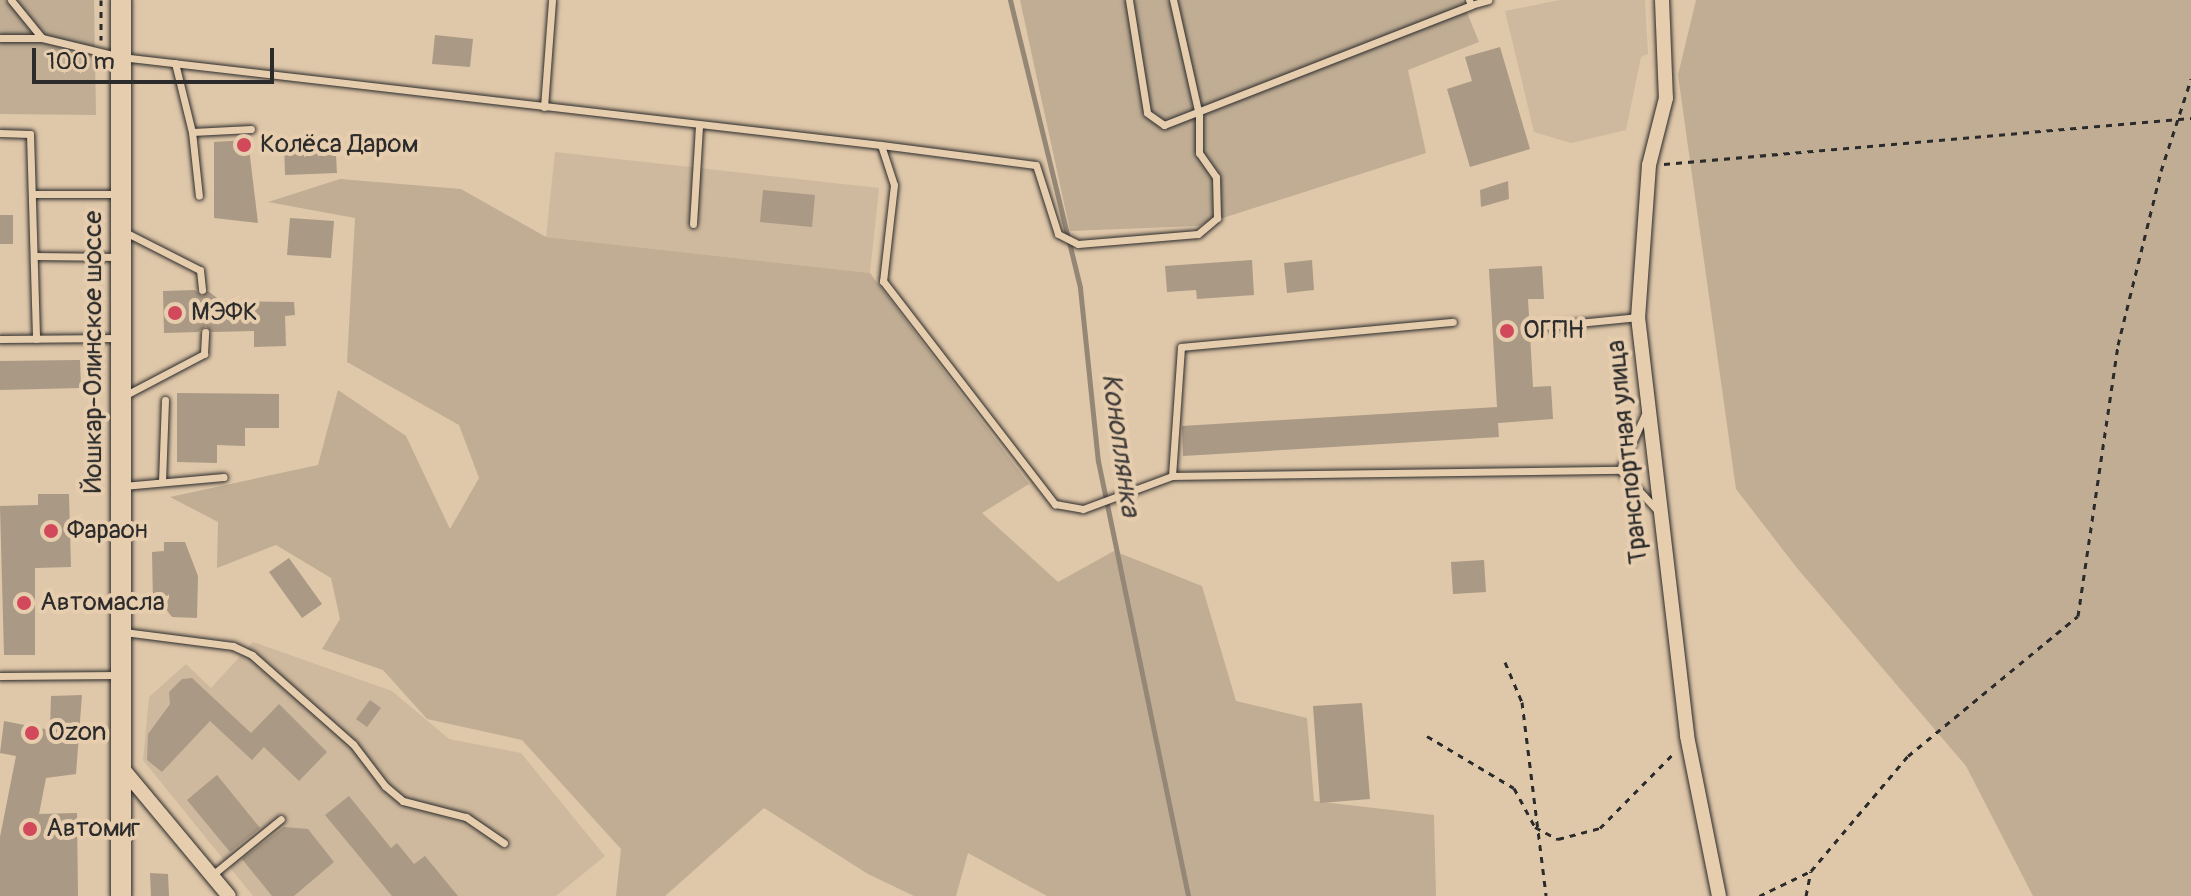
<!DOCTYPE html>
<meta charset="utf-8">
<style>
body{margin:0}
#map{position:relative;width:2191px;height:896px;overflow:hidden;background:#dfc7a9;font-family:Pangolin,sans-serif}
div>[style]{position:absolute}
.built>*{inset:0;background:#cfb99e}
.green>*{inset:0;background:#c0ad94}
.stream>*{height:5px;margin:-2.5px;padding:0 2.5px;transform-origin:2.5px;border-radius:2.5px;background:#958776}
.building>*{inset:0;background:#aa9984}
.path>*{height:3px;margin-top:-1.5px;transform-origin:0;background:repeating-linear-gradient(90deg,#2b2b2b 0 6px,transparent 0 12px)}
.roads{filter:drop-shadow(0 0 2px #2b2b2b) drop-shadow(0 0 2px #2b2b2b)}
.service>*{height:7px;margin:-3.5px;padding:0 3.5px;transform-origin:3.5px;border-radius:3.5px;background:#e6cdae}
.minor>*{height:14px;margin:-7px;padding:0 7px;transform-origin:7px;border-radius:7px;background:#e6cdae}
.primary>*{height:20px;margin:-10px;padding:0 10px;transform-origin:10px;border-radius:10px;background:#e6cdae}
.dots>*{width:22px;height:22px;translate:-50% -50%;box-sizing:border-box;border:4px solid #e6cdae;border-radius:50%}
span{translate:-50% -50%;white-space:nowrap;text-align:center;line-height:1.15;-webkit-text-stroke:8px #e6cdae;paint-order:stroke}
.poi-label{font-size:26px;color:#2b2b2b}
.left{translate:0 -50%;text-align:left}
.street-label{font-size:26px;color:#2b2b2b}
.water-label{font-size:28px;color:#403d3a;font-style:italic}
.scale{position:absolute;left:32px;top:48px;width:242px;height:36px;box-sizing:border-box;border:4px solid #2b2b2b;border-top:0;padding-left:10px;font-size:24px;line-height:28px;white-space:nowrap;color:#2b2b2b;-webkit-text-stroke:6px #e6cdae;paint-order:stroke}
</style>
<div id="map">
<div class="built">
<i style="clip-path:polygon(1559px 0,1645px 0,1648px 54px,1641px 57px,1626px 130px,1571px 143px,1534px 132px,1505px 11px)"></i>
<i style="clip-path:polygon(555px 152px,879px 188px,870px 273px,546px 237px)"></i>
<i style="clip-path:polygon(253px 642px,392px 691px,449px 739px,521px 753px,605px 856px,556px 896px,253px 896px,143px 760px,149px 697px,186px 664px,211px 688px)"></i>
</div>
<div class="green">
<i style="clip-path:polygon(0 0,94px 0,96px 115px,0 114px)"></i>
<i style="clip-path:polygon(1020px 0,1462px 0,1479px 42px,1408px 70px,1426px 153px,1198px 226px,1070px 231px)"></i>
<i style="clip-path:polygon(1696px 0,2191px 0,2191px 896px,2033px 896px,1966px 766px,1797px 568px,1736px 489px,1678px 75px)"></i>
<i style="clip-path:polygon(340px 179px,461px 189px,546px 237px,870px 273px,1029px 484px,982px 513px,1058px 582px,1114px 551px,1202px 586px,1236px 701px,1307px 718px,1314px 801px,1434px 815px,1436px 896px,1047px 896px,968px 853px,956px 896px,914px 896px,868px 874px,764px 808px,665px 896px,616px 896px,621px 849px,522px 740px,427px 719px,383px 670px,322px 649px,340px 619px,331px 578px,276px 545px,217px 568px,218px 522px,170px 497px,318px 465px,338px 390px,406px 436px,450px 529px,479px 478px,459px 425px,347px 362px,355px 218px,268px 202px)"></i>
</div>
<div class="stream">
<i style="left:1010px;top:0;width:296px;rotate:76.3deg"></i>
<i style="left:1080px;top:288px;width:174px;rotate:84.1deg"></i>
<i style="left:1098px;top:461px;width:444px;rotate:78.3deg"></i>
</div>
<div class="building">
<i style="clip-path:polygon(435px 35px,473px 39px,470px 67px,432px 64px)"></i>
<i style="clip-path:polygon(1500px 47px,1530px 149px,1470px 167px,1447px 89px,1472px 81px,1465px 57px)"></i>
<i style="clip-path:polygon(335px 139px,337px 173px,285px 175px,284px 141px)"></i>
<i style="clip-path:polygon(248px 140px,258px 223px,214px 218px,214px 142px)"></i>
<i style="clip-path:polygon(1508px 181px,1509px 199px,1481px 207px,1480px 190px)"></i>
<i style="clip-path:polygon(763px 190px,815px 195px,812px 227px,760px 222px)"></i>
<i style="clip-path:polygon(0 215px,13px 215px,13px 244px,0 244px)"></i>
<i style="clip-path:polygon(290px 218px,334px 221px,331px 258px,287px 255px)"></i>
<i style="clip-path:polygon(1252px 260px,1254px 295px,1197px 299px,1196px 290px,1167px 292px,1165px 266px)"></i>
<i style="clip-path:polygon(1312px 260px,1314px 290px,1287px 293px,1284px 263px)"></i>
<i style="clip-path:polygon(1542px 266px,1544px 299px,1528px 299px,1533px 387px,1551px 386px,1553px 419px,1498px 423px,1499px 437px,1183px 456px,1182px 426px,1497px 407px,1489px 269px)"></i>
<i style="clip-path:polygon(195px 290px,202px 296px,208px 291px,221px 301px,294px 302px,295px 315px,285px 316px,286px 346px,254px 347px,254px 331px,211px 332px,206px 326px,198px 332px,164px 333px,163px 291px)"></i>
<i style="clip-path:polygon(80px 360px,81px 388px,0 390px,0 361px)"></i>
<i style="clip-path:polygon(177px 393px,279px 394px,279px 428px,245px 428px,245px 446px,217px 445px,217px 463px,177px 462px)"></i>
<i style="clip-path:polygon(38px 494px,69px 494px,71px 567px,35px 568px,35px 655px,4px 655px,0 506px,38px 505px)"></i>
<i style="clip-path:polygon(164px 542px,185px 542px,198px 576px,197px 618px,172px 617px,161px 603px,153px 603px,152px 552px,164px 551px)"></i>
<i style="clip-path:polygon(289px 558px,322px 604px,302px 618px,269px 572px)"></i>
<i style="clip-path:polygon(1484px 560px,1486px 592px,1453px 594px,1451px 562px)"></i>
<i style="clip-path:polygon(192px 678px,251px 733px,279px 704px,327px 752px,299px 781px,264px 747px,252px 760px,210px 721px,162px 772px,147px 760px,148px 734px,170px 704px,169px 692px,182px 679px)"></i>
<i style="clip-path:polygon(82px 695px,76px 774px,46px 778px,39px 814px,77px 813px,78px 896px,0 896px,0 837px,16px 756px,0 753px,4px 721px,50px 730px,51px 696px)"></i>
<i style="clip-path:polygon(370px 700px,381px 708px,367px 727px,356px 719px)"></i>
<i style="clip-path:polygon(1362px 703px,1370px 799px,1320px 803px,1313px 706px)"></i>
<i style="clip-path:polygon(217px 775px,260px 828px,230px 852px,187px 800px)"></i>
<i style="clip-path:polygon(349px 796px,391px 848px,397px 843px,414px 864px,425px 856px,458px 896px,392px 896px,325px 815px)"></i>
<i style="clip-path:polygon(284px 827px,308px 829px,334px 862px,294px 896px,272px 896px,242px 859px)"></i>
<i style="clip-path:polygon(150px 873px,168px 874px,169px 896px,151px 896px)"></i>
</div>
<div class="path">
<i style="left:101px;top:0;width:40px;rotate:90deg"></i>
<i style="left:1664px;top:164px;width:529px;rotate:-4.99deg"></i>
<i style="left:1505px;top:662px;width:43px;rotate:67deg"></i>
<i style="left:1522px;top:702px;width:195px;rotate:82.9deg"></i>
<i style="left:1427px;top:736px;width:101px;rotate:30.9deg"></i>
<i style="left:1514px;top:788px;width:44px;rotate:61.7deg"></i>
<i style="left:1535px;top:827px;width:26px;rotate:28deg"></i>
<i style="left:1558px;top:839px;width:43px;rotate:-14.7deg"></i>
<i style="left:1600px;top:828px;width:105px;rotate:-45.4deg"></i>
<i style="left:1759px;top:896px;width:58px;rotate:-25.7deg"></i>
<i style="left:1811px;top:871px;width:150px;rotate:-49.9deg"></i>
<i style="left:1908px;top:756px;width:220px;rotate:-39.5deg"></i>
<i style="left:2078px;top:616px;width:274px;rotate:-81.6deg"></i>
<i style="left:2118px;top:345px;width:179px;rotate:-76.1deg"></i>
<i style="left:2161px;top:171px;width:97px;rotate:-71.9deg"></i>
<i style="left:1806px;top:896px;width:25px;rotate:-79deg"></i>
</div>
<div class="roads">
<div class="service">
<i style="left:11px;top:0;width:49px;rotate:50.8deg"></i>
<i style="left:1129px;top:0;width:114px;rotate:80.9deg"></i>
<i style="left:1147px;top:113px;width:21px;rotate:35deg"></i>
<i style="left:1164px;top:125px;width:330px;rotate:-21.3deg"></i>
<i style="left:1469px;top:0;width:5px;rotate:68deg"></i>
<i style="left:1471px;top:5px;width:18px;rotate:-16deg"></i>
<i style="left:0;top:38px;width:42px"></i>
<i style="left:42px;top:38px;width:81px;rotate:13.5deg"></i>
<i style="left:121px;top:57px;width:765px;rotate:6.6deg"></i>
<i style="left:881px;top:145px;width:42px;rotate:72deg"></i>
<i style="left:894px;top:185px;width:97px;rotate:96.5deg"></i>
<i style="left:883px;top:281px;width:282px;rotate:52.4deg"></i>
<i style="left:1055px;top:504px;width:28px;rotate:10deg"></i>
<i style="left:1083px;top:509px;width:95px;rotate:-20.3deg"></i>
<i style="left:1172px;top:476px;width:448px;rotate:-0.8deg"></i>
<i style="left:1620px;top:470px;width:64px;rotate:-65.9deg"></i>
<i style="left:175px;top:63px;width:71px;rotate:76.2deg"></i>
<i style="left:192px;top:132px;width:59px;rotate:-2.9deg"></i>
<i style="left:544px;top:107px;width:107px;rotate:-85.7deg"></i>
<i style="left:192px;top:132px;width:64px;rotate:83.8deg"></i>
<i style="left:0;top:133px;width:30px;rotate:2deg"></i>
<i style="left:30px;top:134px;width:205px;rotate:88.3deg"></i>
<i style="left:881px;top:145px;width:156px;rotate:7.4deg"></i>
<i style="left:1036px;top:165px;width:72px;rotate:72.3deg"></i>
<i style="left:1058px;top:234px;width:22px;rotate:27deg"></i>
<i style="left:1078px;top:244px;width:120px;rotate:-4.8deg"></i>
<i style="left:1198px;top:234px;width:25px;rotate:-40deg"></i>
<i style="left:1217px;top:218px;width:41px;rotate:-91.4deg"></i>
<i style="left:1216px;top:177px;width:29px;rotate:-125deg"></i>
<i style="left:1199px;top:153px;width:38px;rotate:-90deg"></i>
<i style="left:1199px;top:115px;width:118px;rotate:-102.7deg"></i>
<i style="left:34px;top:194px;width:86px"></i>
<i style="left:693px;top:224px;width:99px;rotate:-86.5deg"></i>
<i style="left:125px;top:232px;width:84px;rotate:26.9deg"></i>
<i style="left:200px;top:270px;width:20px;rotate:84deg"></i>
<i style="left:35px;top:256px;width:84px;rotate:0.7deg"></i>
<i style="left:1549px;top:326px;width:89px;rotate:-5.8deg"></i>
<i style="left:0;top:339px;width:118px;rotate:-0.5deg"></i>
<i style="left:122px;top:397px;width:93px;rotate:-27.7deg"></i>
<i style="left:204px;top:354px;width:22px;rotate:-87deg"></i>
<i style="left:1620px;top:470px;width:56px;rotate:47.2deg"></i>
<i style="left:1172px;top:476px;width:129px;rotate:-86deg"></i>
<i style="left:1181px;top:347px;width:273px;rotate:-5.3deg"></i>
<i style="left:162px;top:482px;width:82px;rotate:-87.9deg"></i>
<i style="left:123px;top:486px;width:101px;rotate:-5.1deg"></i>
<i style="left:124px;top:632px;width:110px;rotate:7.3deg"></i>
<i style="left:233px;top:646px;width:21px;rotate:25deg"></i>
<i style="left:252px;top:655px;width:135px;rotate:41.4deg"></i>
<i style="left:353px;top:744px;width:53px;rotate:52.7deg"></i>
<i style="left:385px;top:786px;width:23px;rotate:40deg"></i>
<i style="left:403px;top:801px;width:65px;rotate:14.3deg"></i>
<i style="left:466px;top:817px;width:46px;rotate:34.4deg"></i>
<i style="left:0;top:676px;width:120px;rotate:-0.5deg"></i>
<i style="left:211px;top:876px;width:90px;rotate:-39.2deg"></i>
</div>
<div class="minor">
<i style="left:1662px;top:0;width:98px;rotate:87.7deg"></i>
<i style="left:1666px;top:98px;width:69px;rotate:104.2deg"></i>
<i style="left:1649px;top:165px;width:152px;rotate:94.1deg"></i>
<i style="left:1638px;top:317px;width:422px;rotate:83.3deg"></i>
<i style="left:1687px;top:736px;width:163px;rotate:78.7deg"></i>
<i style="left:123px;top:769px;width:165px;rotate:50.2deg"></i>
</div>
<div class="primary">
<i style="left:121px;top:0;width:896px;rotate:90deg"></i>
</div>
</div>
<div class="dots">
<i style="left:244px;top:145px;background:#d1495b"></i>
<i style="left:175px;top:313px;background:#d1495b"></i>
<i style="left:1507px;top:331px;background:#d1495b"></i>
<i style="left:51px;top:531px;background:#d1495b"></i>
<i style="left:24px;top:603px;background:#d1495b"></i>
<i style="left:32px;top:733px;background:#d1495b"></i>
<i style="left:30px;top:829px;background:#d1495b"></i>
</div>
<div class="poi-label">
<span class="left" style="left:260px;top:145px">Колёса Даром</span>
<span class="left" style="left:191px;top:313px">МЭФК</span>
<span class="left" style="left:1523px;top:331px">ОГПН</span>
<span class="left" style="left:67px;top:531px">Фараон</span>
<span class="left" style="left:40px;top:603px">Автомасла</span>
<span class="left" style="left:48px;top:733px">Ozon</span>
<span class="left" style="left:46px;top:829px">Автомиг</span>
</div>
<div class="street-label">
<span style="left:94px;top:352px;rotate:-90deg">Йошкар-Олинское шоссе</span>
<span style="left:1628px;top:452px;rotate:-96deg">Транспортная улица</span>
</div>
<div class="water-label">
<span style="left:1120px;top:445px;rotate:82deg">Коноплянка</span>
</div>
<div class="scale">100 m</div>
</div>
